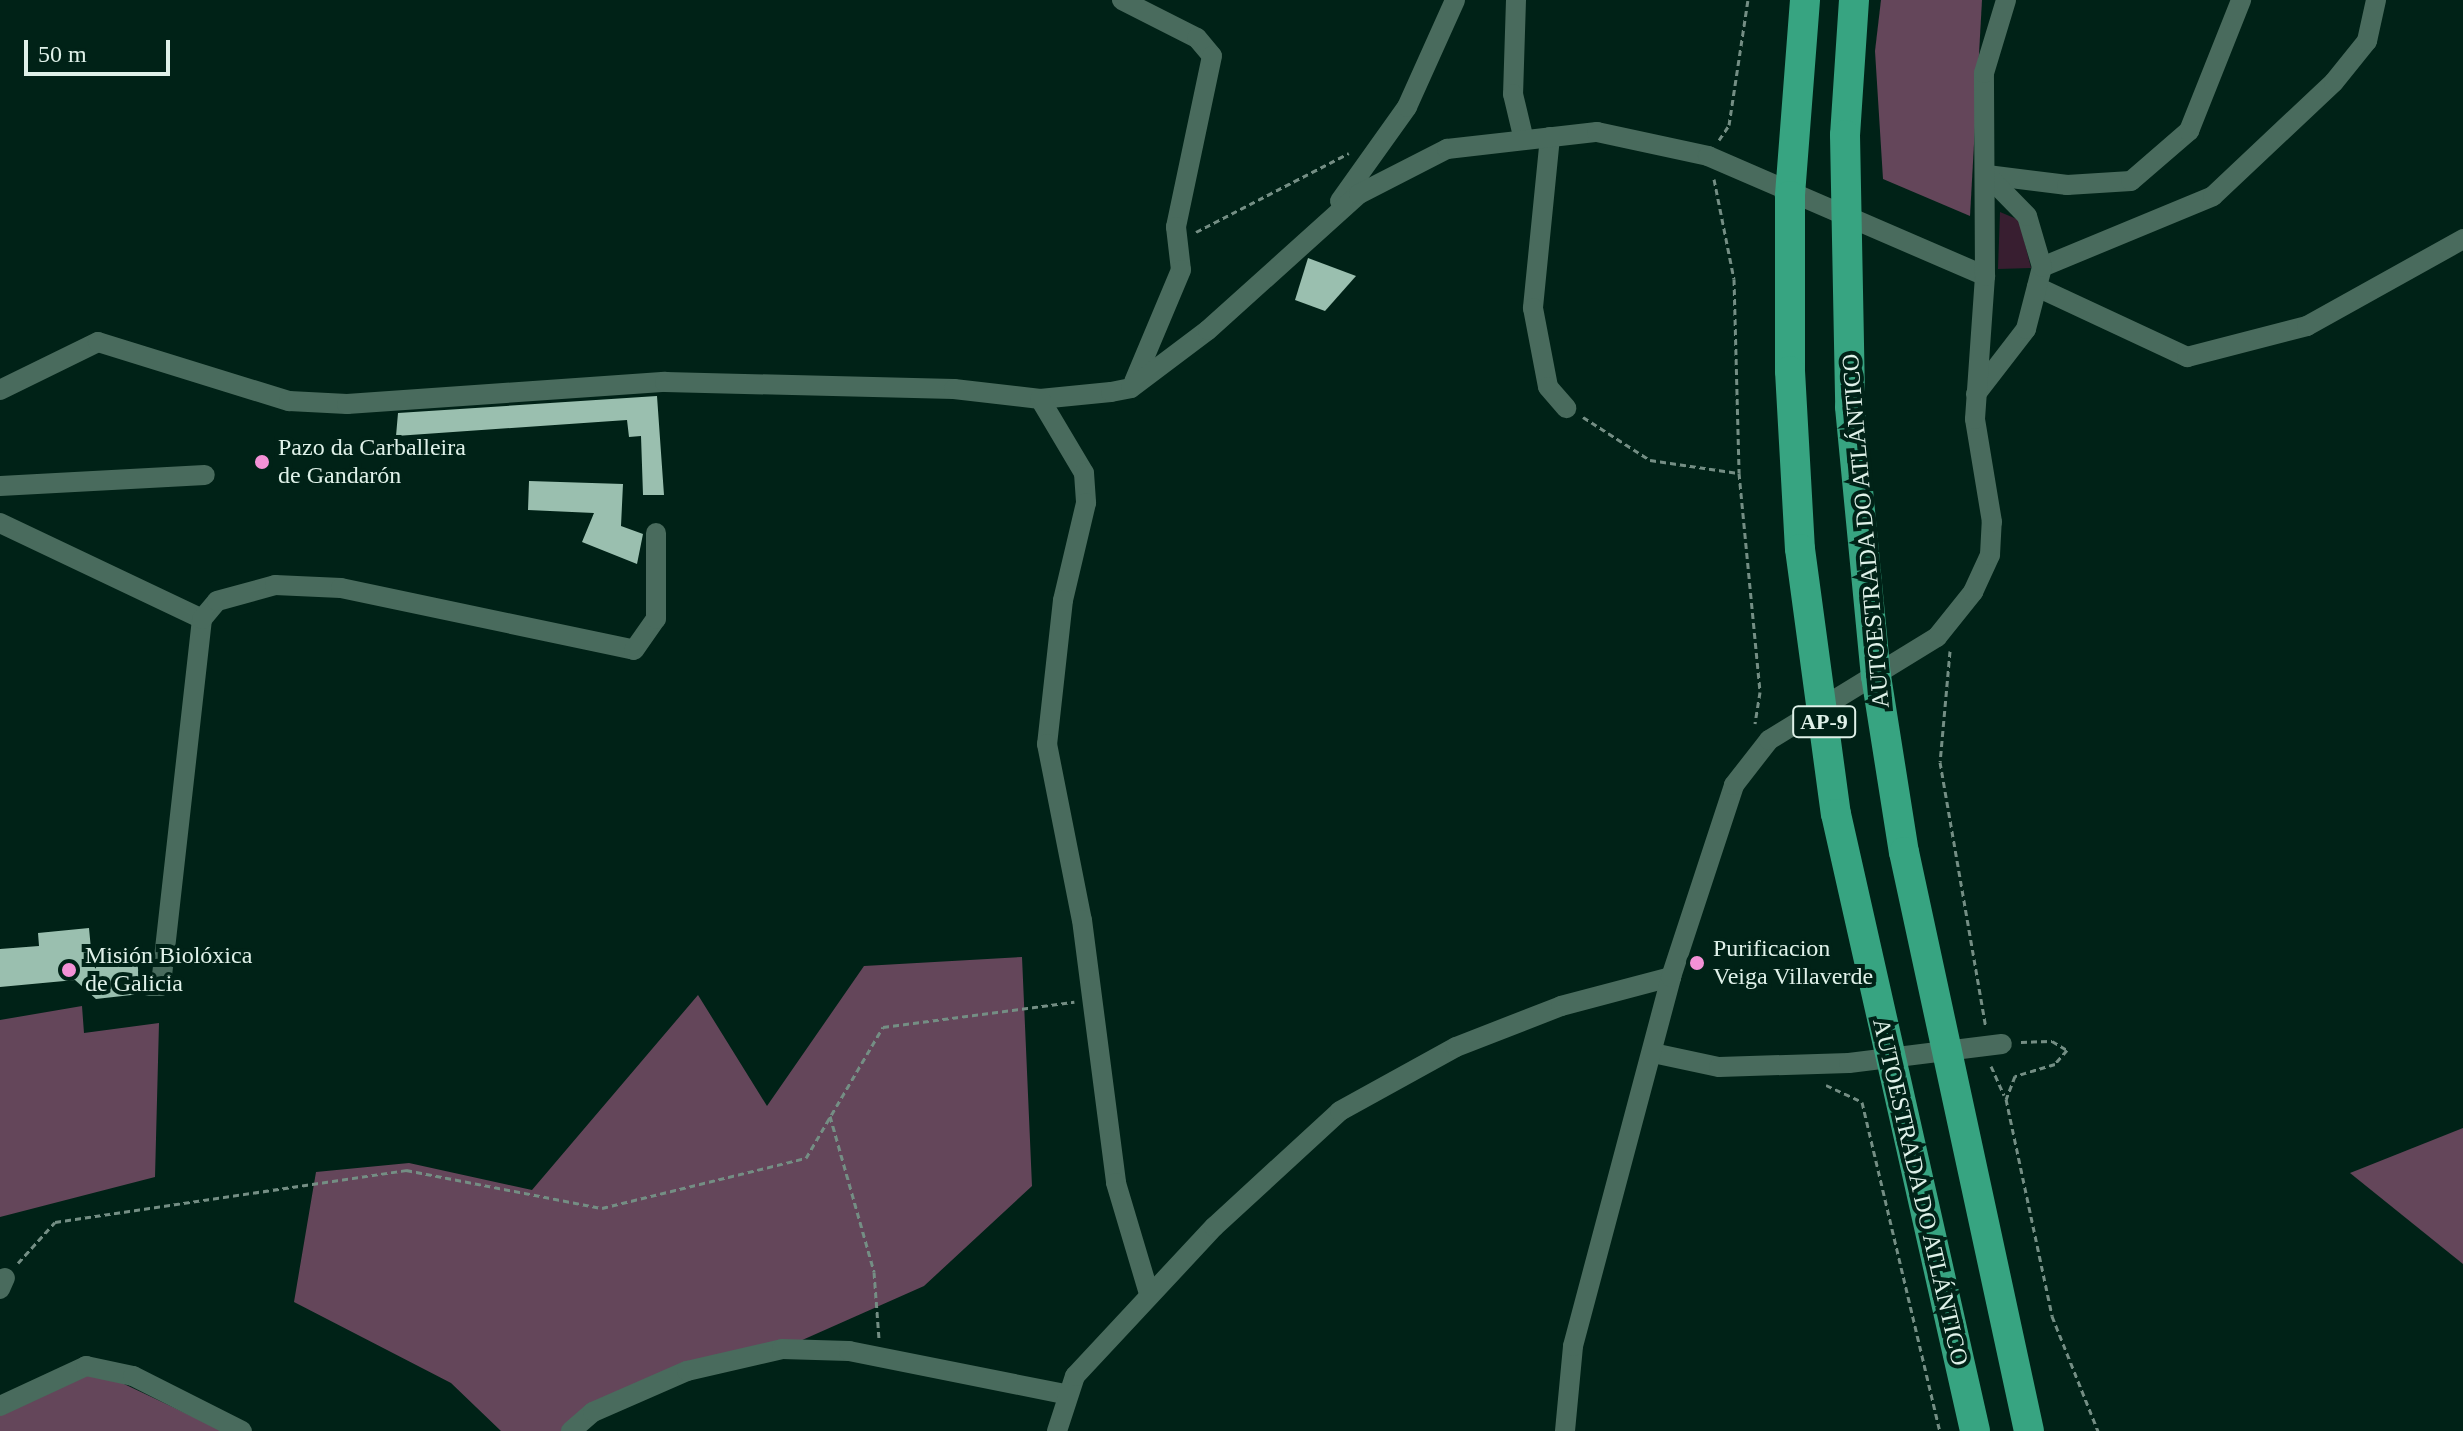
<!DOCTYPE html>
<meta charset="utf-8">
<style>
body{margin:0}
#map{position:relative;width:2463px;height:1431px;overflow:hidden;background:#002217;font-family:Georgia,serif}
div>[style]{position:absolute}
.green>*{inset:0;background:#381e30}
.forest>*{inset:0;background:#64465a}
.building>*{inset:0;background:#9abfaf}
.path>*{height:3px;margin-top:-1.5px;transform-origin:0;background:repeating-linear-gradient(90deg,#748e84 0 6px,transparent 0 10px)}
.minor>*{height:20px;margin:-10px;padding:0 10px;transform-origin:10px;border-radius:10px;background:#496b5d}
.highway>*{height:30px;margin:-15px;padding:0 15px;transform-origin:15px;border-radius:15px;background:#37a481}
.dots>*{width:22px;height:22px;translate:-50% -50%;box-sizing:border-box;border:4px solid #002217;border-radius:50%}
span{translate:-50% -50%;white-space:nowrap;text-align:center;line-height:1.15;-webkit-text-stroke:8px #002217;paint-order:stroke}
.shield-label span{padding:2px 6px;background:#002217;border:2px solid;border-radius:6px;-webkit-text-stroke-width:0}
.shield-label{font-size:22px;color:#dff1e9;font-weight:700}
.poi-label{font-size:24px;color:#dff1e9}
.left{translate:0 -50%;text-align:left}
.street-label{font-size:24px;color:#dff1e9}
.scale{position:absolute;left:24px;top:40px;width:146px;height:36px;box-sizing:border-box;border:4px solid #dff1e9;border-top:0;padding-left:10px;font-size:24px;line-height:28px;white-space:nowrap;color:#dff1e9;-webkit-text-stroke:6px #002217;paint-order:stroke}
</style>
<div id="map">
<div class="green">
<i style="clip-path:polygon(2000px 212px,2019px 220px,2031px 268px,1998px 269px)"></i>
</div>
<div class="forest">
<i style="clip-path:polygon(1881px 0,1982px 0,1970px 216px,1883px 179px,1875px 51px)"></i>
<i style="clip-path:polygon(1022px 957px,1032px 1186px,924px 1286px,782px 1349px,687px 1371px,571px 1431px,501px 1431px,451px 1383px,294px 1302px,316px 1172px,409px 1163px,532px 1190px,698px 995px,767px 1106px,864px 966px)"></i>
<i style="clip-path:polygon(82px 1006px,84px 1033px,159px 1023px,155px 1177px,0 1217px,0 1020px)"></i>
<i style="clip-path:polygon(2463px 1128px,2463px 1264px,2350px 1173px)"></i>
<i style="clip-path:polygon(86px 1366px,198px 1419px,230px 1431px,0 1431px,0 1412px)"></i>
</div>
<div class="building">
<i style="clip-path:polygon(1308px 258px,1356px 276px,1325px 311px,1295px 300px)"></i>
<i style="clip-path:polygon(657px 396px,664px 495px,643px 495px,641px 436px,629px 437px,627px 420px,396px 436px,398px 413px)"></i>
<i style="clip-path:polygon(529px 481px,623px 484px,621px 526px,643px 534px,637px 564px,582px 542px,594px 513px,528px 510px)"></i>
<i style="clip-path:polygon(89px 928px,92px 960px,137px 956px,140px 994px,96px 999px,75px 980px,0 987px,0 949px,39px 946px,38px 933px)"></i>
</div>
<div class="path">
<i style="left:1719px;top:140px;width:18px;rotate:-56deg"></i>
<i style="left:1729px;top:125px;width:126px;rotate:-81.4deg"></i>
<i style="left:1714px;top:179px;width:102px;rotate:78.7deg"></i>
<i style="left:1734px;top:279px;width:194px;rotate:88.5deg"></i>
<i style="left:1739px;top:473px;width:220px;rotate:84.5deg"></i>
<i style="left:1760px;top:692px;width:32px;rotate:99deg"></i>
<i style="left:1196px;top:232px;width:172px;rotate:-27.3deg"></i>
<i style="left:1583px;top:417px;width:80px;rotate:32.7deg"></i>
<i style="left:1650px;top:460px;width:89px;rotate:8.4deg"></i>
<i style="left:1950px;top:651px;width:111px;rotate:95.1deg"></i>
<i style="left:1940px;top:762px;width:269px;rotate:80.2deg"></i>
<i style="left:2021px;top:1042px;width:31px;rotate:-2deg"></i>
<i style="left:2052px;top:1041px;width:17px;rotate:31deg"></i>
<i style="left:2067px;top:1050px;width:18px;rotate:131deg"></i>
<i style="left:2055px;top:1064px;width:42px;rotate:163.3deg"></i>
<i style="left:2015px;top:1076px;width:25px;rotate:111deg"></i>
<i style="left:2006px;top:1099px;width:222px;rotate:78deg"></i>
<i style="left:2052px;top:1316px;width:124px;rotate:68.2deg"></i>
<i style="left:1991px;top:1066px;width:32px;rotate:66deg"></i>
<i style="left:1826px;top:1085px;width:40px;rotate:25deg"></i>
<i style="left:1862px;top:1102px;width:338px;rotate:76.7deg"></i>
<i style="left:830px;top:1116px;width:162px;rotate:74.2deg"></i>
<i style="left:874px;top:1272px;width:66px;rotate:85.7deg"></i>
<i style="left:18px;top:1263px;width:55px;rotate:-47.9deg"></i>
<i style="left:55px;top:1222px;width:355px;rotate:-8.4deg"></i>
<i style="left:406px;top:1170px;width:200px;rotate:11deg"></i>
<i style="left:602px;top:1208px;width:210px;rotate:-13.8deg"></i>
<i style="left:806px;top:1158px;width:152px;rotate:-59.6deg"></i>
<i style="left:883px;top:1027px;width:193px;rotate:-7.5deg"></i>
</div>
<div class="minor">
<i style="left:1122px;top:0;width:84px;rotate:26.9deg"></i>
<i style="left:1197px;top:38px;width:23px;rotate:50deg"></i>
<i style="left:1212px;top:56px;width:175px;rotate:101.9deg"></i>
<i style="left:1176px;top:227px;width:43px;rotate:83.4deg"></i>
<i style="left:1181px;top:270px;width:121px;rotate:112.8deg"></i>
<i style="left:1516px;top:0;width:94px;rotate:91.8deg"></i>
<i style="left:1513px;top:94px;width:47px;rotate:76.6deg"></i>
<i style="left:1550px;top:137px;width:172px;rotate:95.7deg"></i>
<i style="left:1533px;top:308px;width:80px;rotate:79.2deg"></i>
<i style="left:1548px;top:387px;width:28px;rotate:49deg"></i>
<i style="left:1987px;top:175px;width:81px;rotate:7.1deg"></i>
<i style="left:2067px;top:185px;width:64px;rotate:-3.6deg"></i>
<i style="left:2131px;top:181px;width:77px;rotate:-40.8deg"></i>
<i style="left:2189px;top:131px;width:141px;rotate:-68.3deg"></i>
<i style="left:1340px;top:201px;width:115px;rotate:-54.5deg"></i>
<i style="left:1407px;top:107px;width:117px;rotate:-65.8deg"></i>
<i style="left:2042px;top:267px;width:185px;rotate:-22.5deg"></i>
<i style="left:2213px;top:196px;width:166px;rotate:-43.3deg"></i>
<i style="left:2334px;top:82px;width:53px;rotate:-51.2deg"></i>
<i style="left:2367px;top:41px;width:42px;rotate:-77.6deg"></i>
<i style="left:2037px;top:287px;width:166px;rotate:25deg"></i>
<i style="left:2187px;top:357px;width:124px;rotate:-14.5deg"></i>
<i style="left:2307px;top:326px;width:179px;rotate:-29.1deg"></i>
<i style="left:0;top:390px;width:109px;rotate:-26.1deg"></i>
<i style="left:98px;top:342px;width:200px;rotate:17.2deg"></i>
<i style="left:289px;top:401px;width:58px;rotate:3deg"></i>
<i style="left:347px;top:404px;width:319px;rotate:-4deg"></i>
<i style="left:665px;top:382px;width:289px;rotate:1.4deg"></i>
<i style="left:954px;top:389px;width:87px;rotate:6.6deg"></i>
<i style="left:1040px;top:399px;width:71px;rotate:-5.6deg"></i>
<i style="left:1111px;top:392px;width:20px;rotate:-11deg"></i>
<i style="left:1131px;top:388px;width:96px;rotate:-37deg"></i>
<i style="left:1208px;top:330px;width:203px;rotate:-42deg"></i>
<i style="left:1359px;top:194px;width:99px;rotate:-27.1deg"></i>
<i style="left:1447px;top:149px;width:151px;rotate:-6.5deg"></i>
<i style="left:1597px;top:132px;width:114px;rotate:12.2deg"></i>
<i style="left:1708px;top:156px;width:302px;rotate:23.4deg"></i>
<i style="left:1976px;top:394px;width:82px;rotate:-52.4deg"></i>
<i style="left:2026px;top:329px;width:64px;rotate:-75.5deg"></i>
<i style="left:2042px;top:267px;width:53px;rotate:-106.4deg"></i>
<i style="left:2027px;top:216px;width:57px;rotate:-134.3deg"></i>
<i style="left:1040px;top:399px;width:86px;rotate:59.3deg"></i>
<i style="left:1084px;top:473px;width:30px;rotate:86deg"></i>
<i style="left:1086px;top:503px;width:100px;rotate:103.3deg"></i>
<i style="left:1063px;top:600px;width:145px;rotate:96.3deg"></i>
<i style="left:1047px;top:744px;width:179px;rotate:78.8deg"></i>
<i style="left:1082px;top:920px;width:265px;rotate:82.6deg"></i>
<i style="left:1116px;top:1183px;width:116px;rotate:73.4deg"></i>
<i style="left:0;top:486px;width:205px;rotate:-3.1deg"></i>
<i style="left:0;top:523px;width:224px;rotate:25.4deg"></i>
<i style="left:202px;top:619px;width:369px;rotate:96.4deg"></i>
<i style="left:161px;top:986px;width:12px;rotate:180deg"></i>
<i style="left:202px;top:619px;width:23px;rotate:-50deg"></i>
<i style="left:217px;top:601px;width:60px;rotate:-15.4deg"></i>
<i style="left:275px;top:585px;width:66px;rotate:2.6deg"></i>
<i style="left:341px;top:588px;width:299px;rotate:11.9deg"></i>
<i style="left:634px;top:650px;width:38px;rotate:-55deg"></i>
<i style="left:656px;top:619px;width:86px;rotate:-90deg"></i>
<i style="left:1653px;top:1053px;width:67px;rotate:12deg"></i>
<i style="left:1719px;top:1067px;width:130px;rotate:-1.8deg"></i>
<i style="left:1849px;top:1063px;width:154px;rotate:-7.1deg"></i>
<i style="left:0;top:1289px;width:12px;rotate:-66deg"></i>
<i style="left:0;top:1406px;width:95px;rotate:-24.9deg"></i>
<i style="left:86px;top:1366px;width:48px;rotate:12deg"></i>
<i style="left:133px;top:1376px;width:122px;rotate:26.8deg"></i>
<i style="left:571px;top:1431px;width:29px;rotate:-41deg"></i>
<i style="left:593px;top:1412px;width:103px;rotate:-23.6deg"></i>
<i style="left:687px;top:1371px;width:98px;rotate:-13deg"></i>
<i style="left:782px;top:1349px;width:67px;rotate:1.7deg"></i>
<i style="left:849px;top:1351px;width:219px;rotate:11.3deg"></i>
<i style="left:1057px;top:1431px;width:58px;rotate:-71.9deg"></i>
<i style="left:1075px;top:1376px;width:204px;rotate:-47deg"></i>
<i style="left:1214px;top:1227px;width:171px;rotate:-42.6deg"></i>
<i style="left:1340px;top:1111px;width:132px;rotate:-28.9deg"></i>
<i style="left:1456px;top:1047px;width:113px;rotate:-21.3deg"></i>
<i style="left:1561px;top:1006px;width:114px;rotate:-14.8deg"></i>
<i style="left:1565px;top:1431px;width:85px;rotate:-84.6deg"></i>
<i style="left:1573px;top:1346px;width:382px;rotate:-75.1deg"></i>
<i style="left:1671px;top:977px;width:202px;rotate:-71.8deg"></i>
<i style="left:1734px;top:785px;width:57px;rotate:-52.1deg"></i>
<i style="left:1769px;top:740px;width:197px;rotate:-31.5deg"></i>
<i style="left:1937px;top:637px;width:58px;rotate:-51.3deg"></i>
<i style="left:1973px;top:592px;width:41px;rotate:-65.3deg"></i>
<i style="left:1990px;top:555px;width:33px;rotate:-87deg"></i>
<i style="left:1992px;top:522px;width:104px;rotate:-99.4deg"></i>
<i style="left:1975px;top:419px;width:143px;rotate:-86deg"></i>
<i style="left:1985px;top:276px;width:203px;rotate:-90.3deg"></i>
<i style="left:1984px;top:73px;width:76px;rotate:-73.2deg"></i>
</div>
<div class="highway">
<i style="left:1805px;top:0;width:197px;rotate:94.4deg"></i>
<i style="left:1790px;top:196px;width:175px;rotate:90deg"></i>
<i style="left:1790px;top:371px;width:178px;rotate:86.8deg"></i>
<i style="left:1800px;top:549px;width:267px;rotate:82.3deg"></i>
<i style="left:1836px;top:814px;width:632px;rotate:77.3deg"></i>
<i style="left:1854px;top:0;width:135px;rotate:93.8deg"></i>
<i style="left:1845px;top:135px;width:272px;rotate:88.9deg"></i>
<i style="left:1850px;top:407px;width:270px;rotate:84.5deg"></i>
<i style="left:1876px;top:676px;width:178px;rotate:81deg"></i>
<i style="left:1904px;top:852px;width:592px;rotate:77.82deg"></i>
</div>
<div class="dots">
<i style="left:262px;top:462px;background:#f391d6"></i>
<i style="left:1697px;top:963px;background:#f391d6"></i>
<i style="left:69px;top:970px;background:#f391d6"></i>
</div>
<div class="shield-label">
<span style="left:1824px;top:722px">AP-9</span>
</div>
<div class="poi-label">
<span class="left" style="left:278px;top:462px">Pazo da Carballeira<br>de Gandarón</span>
<span class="left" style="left:1713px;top:963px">Purificacion<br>Veiga Villaverde</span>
<span class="left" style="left:85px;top:970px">Misión Biolóxica<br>de Galicia</span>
</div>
<div class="street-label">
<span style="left:1866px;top:531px;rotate:-95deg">AUTOESTRADA DO ATLÁNTICO</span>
<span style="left:1920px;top:1192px;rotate:77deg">AUTOESTRADA DO ATLÁNTICO</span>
</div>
<div class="scale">50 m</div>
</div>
